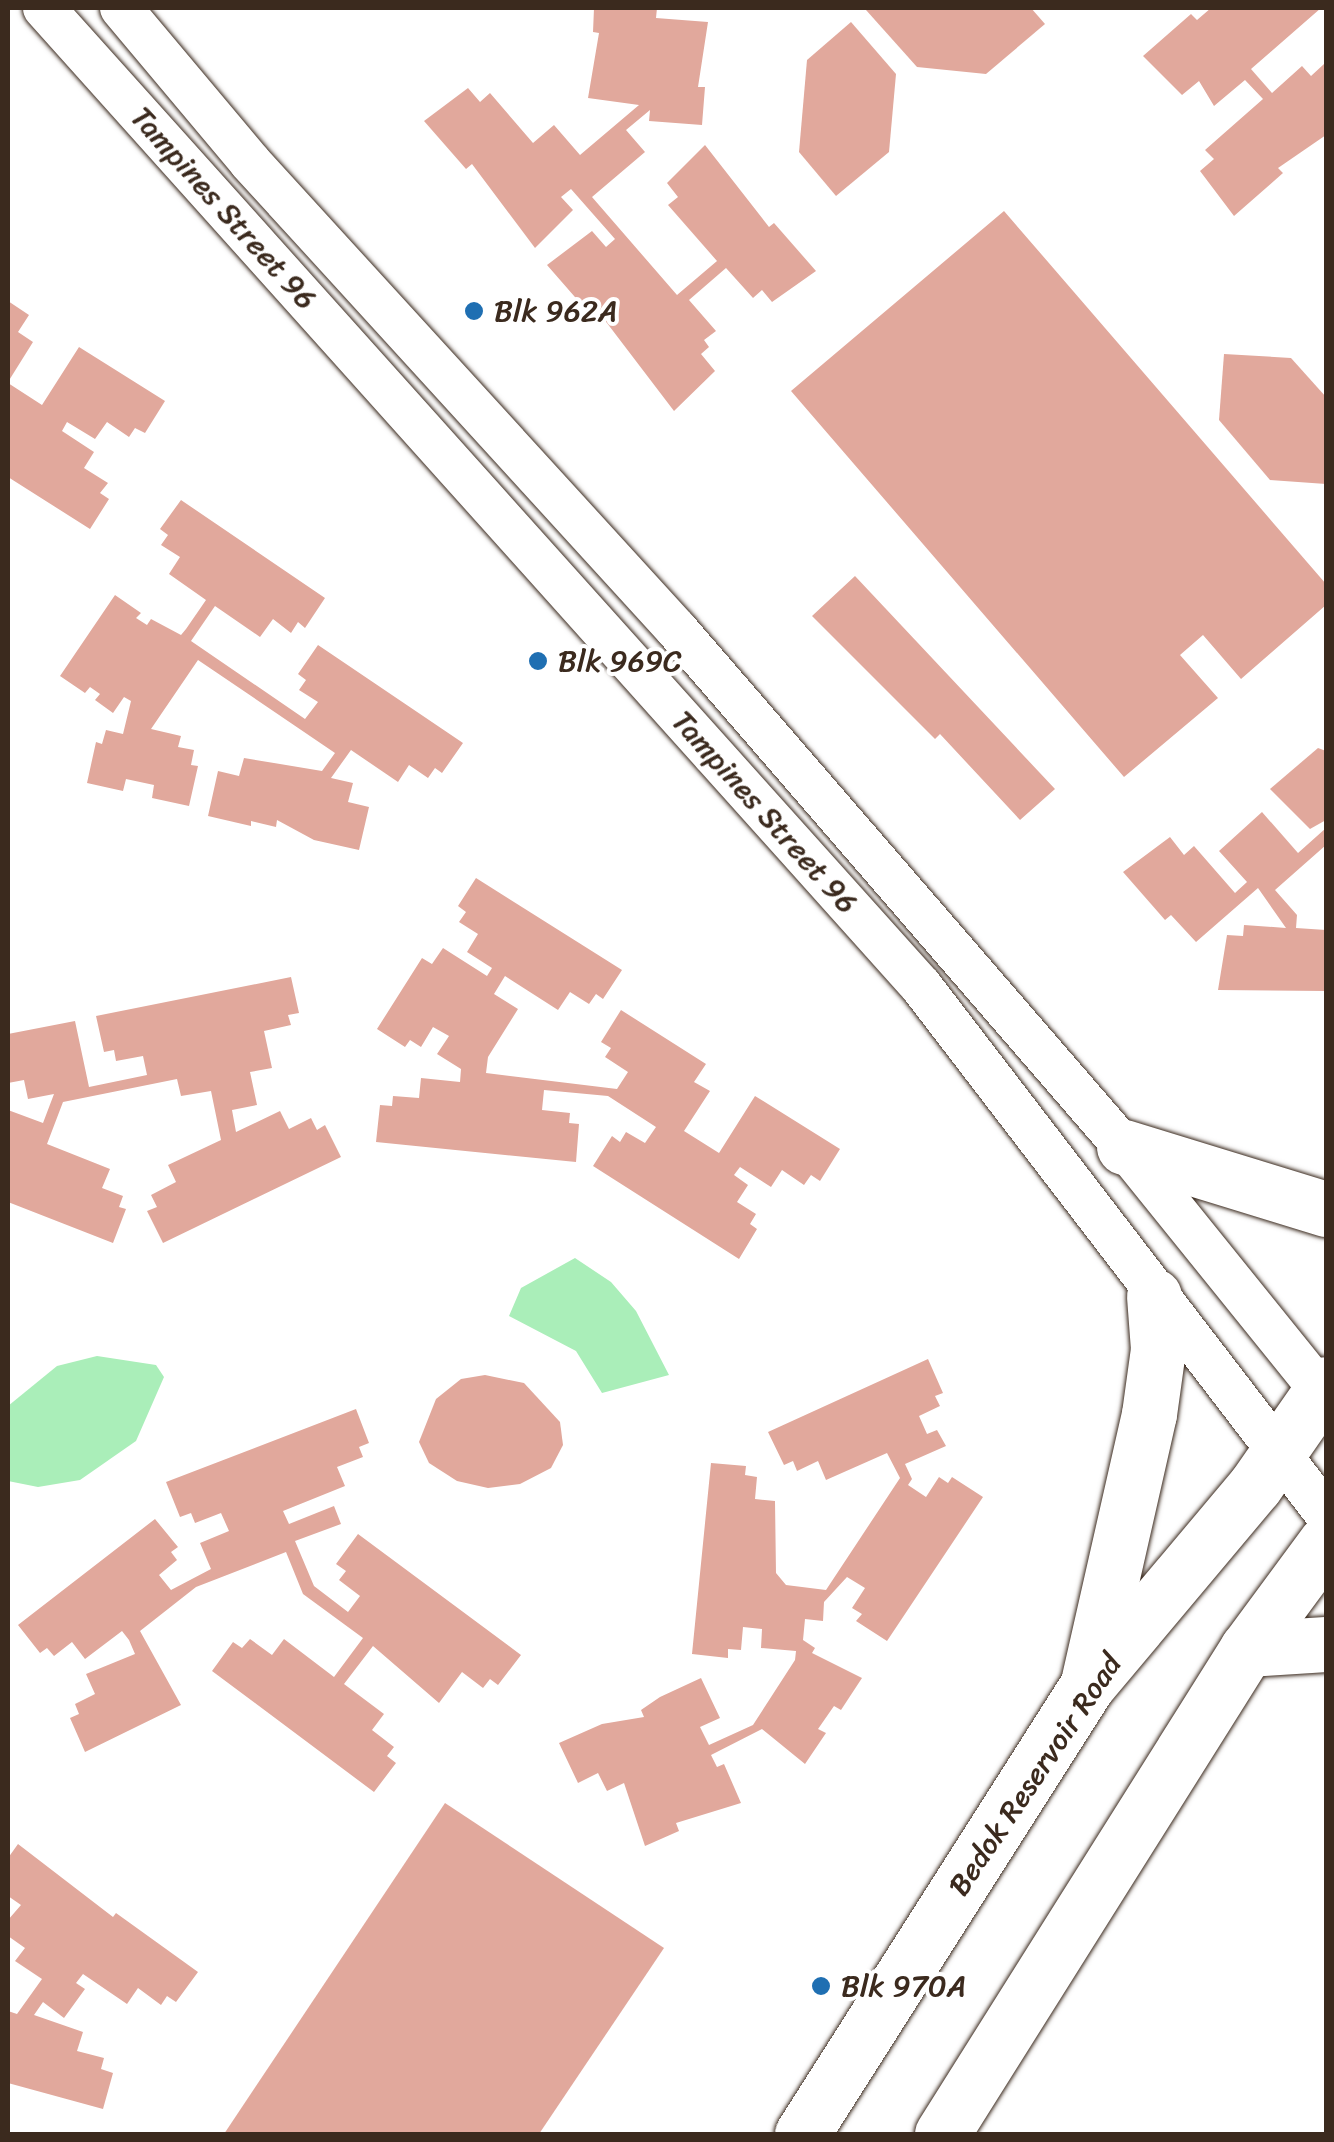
<!DOCTYPE html>
<style>
body{margin:0}
#map{position:relative;width:1334px;height:2142px;overflow:hidden;background:#fff;font-family:Sriracha,sans-serif}
div>[style]{position:absolute}
.green>*{inset:0;background:#aaeeb9}
.building>*{inset:0;background:#e1a89c}
.roads{filter:drop-shadow(0 0 2px #3b2a1e) drop-shadow(0 0 2px #3b2a1e)}
.minor>*{height:42px;margin:-21px;padding:0 21px;transform-origin:21px;border-radius:21px;background:#fff}
.secondary>*{height:55px;margin:-27.5px;padding:0 27.5px;transform-origin:27.5px;border-radius:27.5px;background:#fff}
.dots>*{width:28px;height:28px;translate:-50% -50%;box-sizing:border-box;border:5px solid #fff;border-radius:50%}
span{translate:-50% -50%;white-space:nowrap;text-align:center;line-height:1.15;-webkit-text-stroke:8px #fff;paint-order:stroke}
.street-label{font-size:30px;color:#3b2a1e}
.poi-label{font-size:30px;color:#3b2a1e}
.left{translate:0 -50%;text-align:left}
.frame{position:absolute;inset:0;border:10px solid #3b2a1e;pointer-events:none}
</style>
<div id="map">
<div class="green">
<i style="clip-path:polygon(575px 1258px,611px 1282px,636px 1311px,669px 1375px,602px 1393px,576px 1351px,509px 1316px,521px 1288px)"></i>
<i style="clip-path:polygon(97px 1356px,156px 1365px,164px 1377px,136px 1441px,80px 1480px,38px 1487px,8px 1481px,8px 1406px,57px 1366px)"></i>
</div>
<div class="building">
<i style="clip-path:polygon(594px 8px,657px 8px,656px 18px,708px 22px,698px 87px,705px 87px,702px 125px,649px 121px,650px 110px,626px 130px,645px 152px,592px 197px,677px 295px,717px 261px,668px 205px,678px 197px,667px 183px,705px 145px,769px 227px,774px 223px,816px 271px,772px 302px,762px 290px,753px 298px,726px 268px,689px 300px,716px 331px,704px 340px,709px 347px,701px 354px,715px 371px,674px 411px,594px 306px,588px 312px,547px 265px,592px 231px,606px 247px,615px 239px,571px 189px,561px 197px,573px 210px,535px 248px,472px 164px,466px 169px,424px 121px,468px 88px,480px 102px,490px 93px,533px 143px,554px 125px,580px 155px,639px 105px,588px 98px,599px 33px,593px 32px)"></i>
<i style="clip-path:polygon(1031px 8px,1045px 24px,986px 74px,917px 67px,866px 10px)"></i>
<i style="clip-path:polygon(1211px 8px,1321px 8px,1251px 69px,1272px 93px,1302px 66px,1311px 76px,1324px 64px,1326px 135px,1278px 168px,1283px 173px,1234px 216px,1200px 171px,1214px 159px,1205px 150px,1263px 99px,1245px 80px,1214px 106px,1199px 81px,1182px 95px,1143px 56px,1191px 14px,1197px 20px)"></i>
<i style="clip-path:polygon(851px 22px,896px 74px,889px 152px,836px 196px,799px 152px,807px 60px)"></i>
<i style="clip-path:polygon(1004px 211px,1326px 584px,1326px 605px,1241px 679px,1203px 635px,1180px 655px,1218px 698px,1124px 777px,791px 391px)"></i>
<i style="clip-path:polygon(8px 301px,29px 315px,18px 332px,33px 342px,8px 382px)"></i>
<i style="clip-path:polygon(79px 347px,165px 401px,145px 433px,135px 428px,129px 437px,107px 422px,95px 439px,67px 422px,62px 431px,94px 452px,84px 468px,108px 483px,100px 493px,109px 499px,90px 529px,8px 477px,8px 383px,42px 405px)"></i>
<i style="clip-path:polygon(1224px 354px,1291px 358px,1326px 397px,1326px 484px,1270px 480px,1219px 420px)"></i>
<i style="clip-path:polygon(181px 500px,325px 598px,305px 628px,298px 622px,291px 633px,273px 619px,260px 637px,215px 606px,191px 641px,305px 719px,318px 702px,299px 690px,306px 680px,298px 674px,318px 645px,463px 743px,442px 773px,435px 768px,428px 778px,409px 765px,398px 782px,351px 750px,331px 778px,353px 783px,348px 802px,369px 807px,359px 850px,314px 840px,277px 820px,276px 827px,251px 821px,251px 826px,208px 816px,218px 771px,239px 776px,244px 758px,322px 771px,335px 753px,198px 660px,151px 729px,181px 736px,178px 747px,194px 750px,191px 765px,198px 766px,189px 806px,152px 798px,154px 785px,126px 779px,123px 791px,87px 783px,96px 742px,102px 744px,106px 730px,123px 734px,131px 701px,124px 697px,113px 713px,95px 700px,100px 694px,90px 687px,85px 693px,60px 676px,115px 595px,141px 613px,136px 618px,147px 625px,151px 619px,181px 635px,186px 629px,206px 600px,169px 574px,180px 557px,161px 545px,168px 535px,160px 529px)"></i>
<i style="clip-path:polygon(855px 576px,1055px 789px,1020px 820px,940px 734px,935px 739px,812px 616px)"></i>
<i style="clip-path:polygon(1318px 748px,1326px 751px,1326px 820px,1310px 829px,1270px 789px)"></i>
<i style="clip-path:polygon(1262px 812px,1298px 853px,1326px 828px,1326px 845px,1275px 890px,1297px 915px,1296px 928px,1326px 930px,1326px 991px,1218px 990px,1227px 935px,1243px 936px,1244px 925px,1286px 928px,1258px 888px,1196px 942px,1171px 915px,1165px 920px,1123px 872px,1170px 837px,1184px 855px,1194px 846px,1235px 893px,1247px 882px,1219px 851px)"></i>
<i style="clip-path:polygon(476px 878px,622px 970px,603px 999px,596px 994px,589px 1004px,570px 992px,558px 1010px,505px 976px,494px 994px,518px 1009px,488px 1057px,486px 1073px,617px 1089px,628px 1072px,605px 1057px,611px 1048px,601px 1042px,621px 1010px,706px 1064px,694px 1082px,710px 1091px,684px 1131px,719px 1153px,755px 1096px,840px 1149px,820px 1181px,811px 1175px,804px 1185px,782px 1170px,771px 1187px,740px 1167px,734px 1175px,748px 1185px,737px 1202px,756px 1214px,750px 1224px,757px 1229px,739px 1259px,593px 1166px,612px 1136px,620px 1142px,626px 1132px,645px 1143px,656px 1127px,608px 1096px,544px 1090px,542px 1110px,570px 1113px,569px 1123px,579px 1124px,576px 1162px,376px 1142px,380px 1105px,392px 1106px,393px 1096px,419px 1098px,421px 1078px,460px 1082px,461px 1069px,437px 1054px,449px 1036px,433px 1027px,421px 1047px,410px 1040px,405px 1047px,377px 1029px,422px 958px,432px 964px,443px 948px,487px 976px,492px 968px,467px 952px,478px 934px,459px 922px,466px 912px,458px 906px)"></i>
<i style="clip-path:polygon(291px 977px,299px 1013px,288px 1015px,291px 1025px,264px 1031px,272px 1068px,250px 1072px,257px 1105px,232px 1110px,236px 1132px,280px 1111px,289px 1129px,311px 1118px,317px 1130px,325px 1125px,341px 1157px,163px 1243px,147px 1211px,157px 1207px,151px 1195px,176px 1182px,168px 1165px,221px 1140px,211px 1091px,181px 1096px,177px 1079px,63px 1102px,47px 1144px,110px 1169px,102px 1188px,123px 1196px,119px 1207px,126px 1209px,113px 1243px,8px 1202px,8px 1110px,43px 1123px,54px 1094px,28px 1099px,24px 1080px,8px 1083px,8px 1034px,75px 1021px,89px 1087px,147px 1075px,143px 1056px,116px 1061px,114px 1050px,104px 1052px,96px 1016px)"></i>
<i style="clip-path:polygon(928px 1359px,943px 1393px,935px 1396px,940px 1406px,919px 1416px,927px 1434px,937px 1430px,946px 1446px,905px 1464px,912px 1479px,908px 1485px,926px 1497px,939px 1477px,948px 1483px,952px 1477px,983px 1497px,887px 1641px,856px 1621px,862px 1614px,852px 1608px,865px 1588px,847px 1577px,824px 1602px,823px 1621px,805px 1619px,803px 1640px,815px 1648px,812px 1653px,862px 1678px,841px 1710px,834px 1706px,818px 1729px,826px 1733px,805px 1764px,762px 1729px,711px 1755px,717px 1767px,724px 1764px,741px 1803px,676px 1823px,679px 1831px,645px 1846px,624px 1783px,607px 1791px,598px 1773px,578px 1783px,559px 1743px,602px 1724px,644px 1717px,641px 1710px,660px 1697px,701px 1678px,720px 1718px,700px 1727px,709px 1745px,753px 1725px,795px 1660px,796px 1651px,761px 1648px,762px 1629px,743px 1627px,741px 1650px,728px 1649px,728px 1658px,692px 1654px,711px 1463px,746px 1466px,745px 1475px,757px 1477px,755px 1499px,775px 1501px,776px 1573px,786px 1585px,826px 1590px,900px 1478px,887px 1453px,826px 1480px,818px 1461px,797px 1471px,793px 1461px,784px 1465px,768px 1432px)"></i>
<i style="clip-path:polygon(485px 1375px,524px 1383px,560px 1422px,563px 1445px,551px 1468px,520px 1484px,488px 1488px,457px 1481px,429px 1463px,419px 1442px,436px 1399px,461px 1379px)"></i>
<i style="clip-path:polygon(356px 1409px,369px 1443px,359px 1447px,363px 1457px,337px 1467px,345px 1486px,283px 1511px,289px 1524px,334px 1506px,341px 1524px,295px 1541px,314px 1586px,348px 1612px,360px 1596px,339px 1580px,346px 1571px,336px 1564px,358px 1534px,521px 1655px,498px 1685px,490px 1679px,483px 1688px,462px 1672px,439px 1703px,373px 1646px,344px 1684px,384px 1714px,372px 1730px,394px 1747px,387px 1756px,396px 1763px,374px 1792px,212px 1671px,233px 1642px,242px 1648px,250px 1639px,272px 1655px,284px 1639px,334px 1677px,363px 1638px,303px 1594px,286px 1552px,196px 1587px,140px 1631px,181px 1705px,85px 1752px,70px 1718px,79px 1714px,75px 1704px,95px 1694px,86px 1674px,135px 1654px,129px 1640px,122px 1631px,85px 1659px,72px 1642px,54px 1656px,47px 1648px,40px 1653px,18px 1625px,155px 1519px,178px 1547px,171px 1552px,177px 1560px,159px 1575px,171px 1590px,211px 1569px,200px 1543px,229px 1531px,221px 1513px,195px 1523px,191px 1513px,180px 1517px,166px 1482px)"></i>
<i style="clip-path:polygon(445px 1803px,664px 1948px,539px 2134px,224px 2134px)"></i>
<i style="clip-path:polygon(18px 1844px,113px 1917px,116px 1913px,198px 1972px,176px 2002px,167px 1996px,161px 2005px,138px 1988px,127px 2004px,83px 1974px,76px 1983px,85px 1989px,64px 2018px,43px 2002px,34px 2015px,83px 2032px,77px 2051px,104px 2058px,101px 2069px,113px 2073px,103px 2109px,8px 2083px,8px 2011px,17px 2014px,42px 1979px,15px 1961px,25px 1948px,8px 1936px,8px 1920px,21px 1905px,8px 1896px,8px 1858px)"></i>
</div>
<div class="roads">
<div class="minor">
<i style="left:44px;top:8px;width:1314px;rotate:48.12deg"></i>
<i style="left:921px;top:986px;width:665px;rotate:52.51deg"></i>
<i style="left:121px;top:8px;width:201px;rotate:50deg"></i>
<i style="left:250px;top:162px;width:634px;rotate:47.62deg"></i>
<i style="left:677px;top:630px;width:683px;rotate:49.15deg"></i>
<i style="left:1124px;top:1147px;width:321px;rotate:51.1deg"></i>
</div>
<div class="secondary">
<i style="left:1124px;top:1147px;width:211px;rotate:17.1deg"></i>
<i style="left:1247px;top:1649px;width:79px;rotate:-3.6deg"></i>
<i style="left:1089px;top:1678px;width:271px;rotate:-77.2deg"></i>
<i style="left:1149px;top:1414px;width:66px;rotate:-82.1deg"></i>
<i style="left:1158px;top:1349px;width:53px;rotate:-94.3deg"></i>
<i style="left:802px;top:2134px;width:531px;rotate:-57.54deg"></i>
<i style="left:1087px;top:1686px;width:261px;rotate:-50deg"></i>
<i style="left:1255px;top:1486px;width:124px;rotate:-55.2deg"></i>
<i style="left:942px;top:2134px;width:573px;rotate:-57.84deg"></i>
<i style="left:1247px;top:1649px;width:133px;rotate:-53.6deg"></i>
</div>
</div>
<div class="dots">
<i style="left:474px;top:311px;background:#1f6fb2"></i>
<i style="left:538px;top:661px;background:#1f6fb2"></i>
<i style="left:821px;top:1986px;background:#1f6fb2"></i>
</div>
<div class="street-label">
<span style="left:224px;top:208px;rotate:48deg">Tampines Street 96</span>
<span style="left:765px;top:812px;rotate:48deg">Tampines Street 96</span>
<span style="left:1035px;top:1775px;rotate:-56deg">Bedok Reservoir Road</span>
</div>
<div class="poi-label">
<span class="left" style="left:494px;top:311px">Blk 962A</span>
<span class="left" style="left:558px;top:661px">Blk 969C</span>
<span class="left" style="left:841px;top:1986px">Blk 970A</span>
</div>
<div class="frame"></div>
</div>
